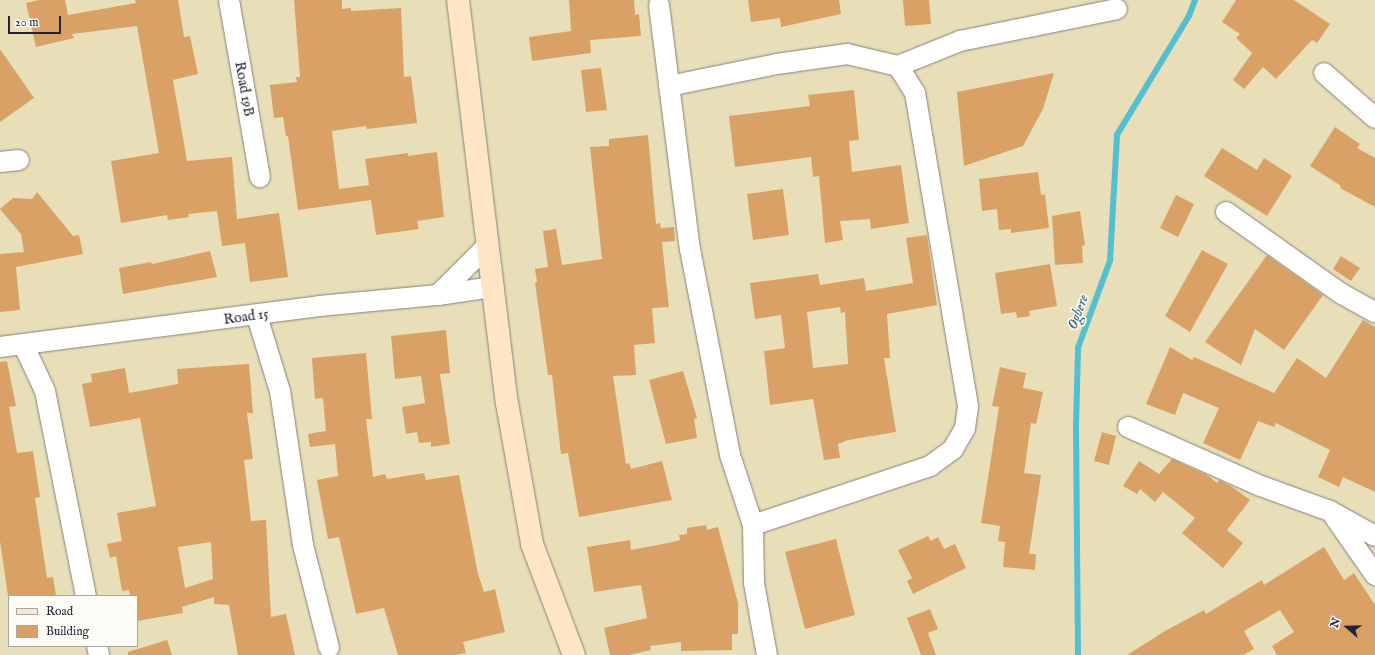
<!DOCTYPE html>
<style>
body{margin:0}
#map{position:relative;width:1375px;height:655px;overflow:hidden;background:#e8dfb9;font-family:"IM FELL English",serif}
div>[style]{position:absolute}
.stream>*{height:5.5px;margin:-2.75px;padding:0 2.75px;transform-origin:2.75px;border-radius:2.75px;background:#55bfd0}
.building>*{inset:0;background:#daa167}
.roads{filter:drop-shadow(0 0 1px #85807a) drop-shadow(0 0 1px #85807a)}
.street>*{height:20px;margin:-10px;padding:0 10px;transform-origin:10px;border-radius:10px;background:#fff}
.secondary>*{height:22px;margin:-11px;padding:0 11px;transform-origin:11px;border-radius:11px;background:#ffe4c6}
span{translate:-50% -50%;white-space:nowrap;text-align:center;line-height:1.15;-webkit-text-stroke:3.5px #fdfcf7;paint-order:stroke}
.street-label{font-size:14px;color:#22223b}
.water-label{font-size:15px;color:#366177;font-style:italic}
.legend{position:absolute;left:8px;top:595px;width:130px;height:52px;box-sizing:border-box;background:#fdfcf7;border:1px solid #a5a5ac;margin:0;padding:5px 7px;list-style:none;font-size:12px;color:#22223b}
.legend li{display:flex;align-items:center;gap:8px;height:20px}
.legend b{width:20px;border:1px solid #a5a5ac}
.north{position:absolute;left:1327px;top:607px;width:40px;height:40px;-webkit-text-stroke:3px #fdfcf7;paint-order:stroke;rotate:290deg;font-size:11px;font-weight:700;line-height:16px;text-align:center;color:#22223b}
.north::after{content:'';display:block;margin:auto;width:14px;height:18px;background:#22223b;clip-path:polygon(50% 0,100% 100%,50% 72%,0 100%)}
.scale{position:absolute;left:8px;top:16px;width:53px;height:18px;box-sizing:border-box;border:2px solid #22223b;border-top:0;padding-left:5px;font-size:12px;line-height:14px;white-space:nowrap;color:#22223b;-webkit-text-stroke:3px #fdfcf7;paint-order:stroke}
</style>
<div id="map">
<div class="stream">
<i style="left:1078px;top:655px;width:228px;rotate:-90.5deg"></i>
<i style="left:1076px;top:427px;width:79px;rotate:-88.5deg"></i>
<i style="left:1078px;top:348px;width:93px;rotate:-69.8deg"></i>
<i style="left:1110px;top:261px;width:126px;rotate:-86.8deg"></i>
<i style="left:1117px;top:135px;width:139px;rotate:-58.8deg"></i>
<i style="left:1189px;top:16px;width:17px;rotate:-69deg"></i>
</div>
<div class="building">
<i style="clip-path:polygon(39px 0,65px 0,68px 15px,136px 3px,135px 0,178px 0,184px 37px,190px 36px,198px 74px,173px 80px,187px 161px,232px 157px,237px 219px,279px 213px,288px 277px,250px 282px,245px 243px,222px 246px,217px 211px,188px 214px,189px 217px,168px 220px,167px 215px,121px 223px,111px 161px,159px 153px,137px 26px,72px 34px,74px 38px,36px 47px,26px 3px)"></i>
<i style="clip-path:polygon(294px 0,342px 0,342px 9px,351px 8px,351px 11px,401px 8px,404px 77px,411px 76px,417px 123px,367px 129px,366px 126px,332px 131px,339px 189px,369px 185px,365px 159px,408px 153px,408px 156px,437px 152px,444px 217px,417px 221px,419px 229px,376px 235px,371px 200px,298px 210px,288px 136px,286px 136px,283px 117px,274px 118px,270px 85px,297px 82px,296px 77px,300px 77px)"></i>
<i style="clip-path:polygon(569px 0,634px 0,635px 15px,639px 14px,641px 36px,590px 40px,591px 53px,532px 61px,529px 37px,571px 31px)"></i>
<i style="clip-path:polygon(748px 0,839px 0,841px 14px,781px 27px,780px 18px,751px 22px)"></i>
<i style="clip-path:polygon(903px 0,929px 0,931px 24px,905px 26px)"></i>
<i style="clip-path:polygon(1236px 0,1294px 0,1330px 24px,1317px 43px,1312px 40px,1276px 79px,1263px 67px,1244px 89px,1233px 80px,1252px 53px,1236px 38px,1240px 34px,1222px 22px)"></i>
<i style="clip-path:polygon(0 49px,34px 98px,0 122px)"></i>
<i style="clip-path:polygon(601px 68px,607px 110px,586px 112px,581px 70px)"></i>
<i style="clip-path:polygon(1054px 73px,1043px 109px,1023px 146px,964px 166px,957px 92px)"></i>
<i style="clip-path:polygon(854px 90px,859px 140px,849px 141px,852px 172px,901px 165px,909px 223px,871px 229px,870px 219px,840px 221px,843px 240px,825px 243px,819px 176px,813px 177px,811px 157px,735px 167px,729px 116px,810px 106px,808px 95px)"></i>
<i style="clip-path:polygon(1335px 127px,1360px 144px,1357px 148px,1375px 158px,1375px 207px,1340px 188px,1341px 186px,1310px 166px)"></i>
<i style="clip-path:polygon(648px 135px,656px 224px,660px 223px,661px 228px,674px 227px,675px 241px,662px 242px,669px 307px,652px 308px,655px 343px,634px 345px,636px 375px,613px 376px,626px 464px,629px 463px,631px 469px,662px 461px,672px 500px,579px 517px,568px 453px,561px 454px,552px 375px,548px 375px,535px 283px,537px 282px,535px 269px,548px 267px,543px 231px,556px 229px,562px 265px,602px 259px,590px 147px,609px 146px,609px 139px)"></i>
<i style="clip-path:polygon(1222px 148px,1257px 170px,1264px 158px,1292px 176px,1267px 216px,1204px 176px)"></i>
<i style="clip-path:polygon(1038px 172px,1041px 195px,1045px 194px,1049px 228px,1011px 233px,1011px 229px,999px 230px,997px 209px,982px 211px,979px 179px)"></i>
<i style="clip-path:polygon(783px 189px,789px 235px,753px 240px,747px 194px)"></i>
<i style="clip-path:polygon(37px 192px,73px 236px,79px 235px,83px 254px,16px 267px,20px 310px,0 312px,0 254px,24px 252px,21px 234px,0 209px,13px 198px,32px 199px)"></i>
<i style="clip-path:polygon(1176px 195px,1194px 204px,1178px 237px,1160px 228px)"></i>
<i style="clip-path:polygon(1080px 211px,1085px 245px,1082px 246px,1083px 263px,1055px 265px,1052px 216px)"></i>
<i style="clip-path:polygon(evenodd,927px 235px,937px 305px,887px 314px,890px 358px,884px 358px,896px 432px,848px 440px,838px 444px,840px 458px,824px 460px,813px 399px,770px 405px,764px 351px,785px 348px,781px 315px,755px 319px,750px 283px,818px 274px,820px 285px,864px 278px,866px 291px,913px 283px,906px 238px,927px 235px,840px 307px,841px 313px,845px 312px,848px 364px,813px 368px,807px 312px,840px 307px)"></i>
<i style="clip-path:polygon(1202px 250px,1228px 264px,1190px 332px,1165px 316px)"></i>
<i style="clip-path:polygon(210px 251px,217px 277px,123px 294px,119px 268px,151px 262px,152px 264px)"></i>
<i style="clip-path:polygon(1267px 255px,1323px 295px,1284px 350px,1255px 329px,1241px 365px,1205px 342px)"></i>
<i style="clip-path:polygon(1341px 256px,1360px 268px,1351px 281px,1333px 269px)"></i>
<i style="clip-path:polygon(1050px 264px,1057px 306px,1029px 311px,1030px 316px,1017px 318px,1016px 312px,1001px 314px,995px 273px)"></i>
<i style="clip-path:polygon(1363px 320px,1375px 327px,1375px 492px,1343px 477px,1339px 487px,1318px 477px,1330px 450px,1276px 423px,1274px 427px,1258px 421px,1240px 460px,1203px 443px,1219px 408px,1183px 393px,1175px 415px,1146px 404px,1170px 347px,1192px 360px,1194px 357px,1274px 393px,1297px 358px,1326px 378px)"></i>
<i style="clip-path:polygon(446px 330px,450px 373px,440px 374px,450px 444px,431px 447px,431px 442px,419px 443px,417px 432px,406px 434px,402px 407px,425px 403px,421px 376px,395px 379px,391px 336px)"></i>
<i style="clip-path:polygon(366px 353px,372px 419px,366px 419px,373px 477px,385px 474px,387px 479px,424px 473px,426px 480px,459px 475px,478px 574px,484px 592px,495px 589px,505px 632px,463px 642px,466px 653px,455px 655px,398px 655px,384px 608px,356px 614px,339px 537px,328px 539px,317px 480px,338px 476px,335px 444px,310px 447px,308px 434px,326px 431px,323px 398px,315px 399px,312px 358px)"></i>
<i style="clip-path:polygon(7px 361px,16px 406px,9px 407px,17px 453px,33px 451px,40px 497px,35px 498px,47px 578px,53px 577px,56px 596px,8px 596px,0 541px,0 362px)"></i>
<i style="clip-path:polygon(evenodd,249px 364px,253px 413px,247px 413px,253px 459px,244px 460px,251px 521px,266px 520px,271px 617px,286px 614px,295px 655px,238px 655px,229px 605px,214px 604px,214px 597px,182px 607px,183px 613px,137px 621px,137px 596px,130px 596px,129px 590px,122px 591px,116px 556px,110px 558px,107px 544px,122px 541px,117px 513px,156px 506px,140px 418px,90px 427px,82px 384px,92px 382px,91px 374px,125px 368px,129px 393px,178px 384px,177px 369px,249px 364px,211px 542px,213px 579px,185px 588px,178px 547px,211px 542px)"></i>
<i style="clip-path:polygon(1000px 367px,1026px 373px,1023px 388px,1043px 392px,1036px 424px,1031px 423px,1024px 473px,1041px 475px,1029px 554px,1036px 554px,1035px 570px,1003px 567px,1005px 542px,998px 541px,1000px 526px,981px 523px,999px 407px,992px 406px)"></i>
<i style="clip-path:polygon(683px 371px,697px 418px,694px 419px,697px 438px,666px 444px,649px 380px)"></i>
<i style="clip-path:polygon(1102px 432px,1116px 436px,1109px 465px,1094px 461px)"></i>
<i style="clip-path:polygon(1172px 459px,1207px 475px,1217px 483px,1219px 480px,1231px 486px,1250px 500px,1227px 530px,1243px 543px,1223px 568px,1182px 533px,1195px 518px,1163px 492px,1155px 502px,1140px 489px,1137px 494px,1123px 486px,1139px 461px,1159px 474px)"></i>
<i style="clip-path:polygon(706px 525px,707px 530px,718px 527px,738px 603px,738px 634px,732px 634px,732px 650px,681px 651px,681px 642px,650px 646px,651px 650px,629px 655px,610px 655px,604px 628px,647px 618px,641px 585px,594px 592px,587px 547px,630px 540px,631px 550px,668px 543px,680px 540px,679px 535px,687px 534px,687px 528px)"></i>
<i style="clip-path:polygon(928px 536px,931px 541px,938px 537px,944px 549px,955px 544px,966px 568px,913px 594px,907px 581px,912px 578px,898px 550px)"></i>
<i style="clip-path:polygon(836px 539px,855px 615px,805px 629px,785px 552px)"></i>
<i style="clip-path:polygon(1324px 547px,1344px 580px,1354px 573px,1375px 605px,1375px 655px,1277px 655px,1272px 646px,1294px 632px,1280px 610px,1244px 631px,1254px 649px,1243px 655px,1127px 655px,1165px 631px,1204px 610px,1206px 614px,1262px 580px,1264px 585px)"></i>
<i style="clip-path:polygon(930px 609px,938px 629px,928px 633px,936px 655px,921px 655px,907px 618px)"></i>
<i style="clip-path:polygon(167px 640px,172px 655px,128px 655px,128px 652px)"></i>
</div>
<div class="roads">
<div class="street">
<i style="left:229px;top:0;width:180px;rotate:80.1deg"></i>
<i style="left:659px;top:5px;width:246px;rotate:82.8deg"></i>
<i style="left:690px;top:249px;width:210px;rotate:79deg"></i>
<i style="left:730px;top:455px;width:74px;rotate:71.8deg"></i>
<i style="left:753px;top:525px;width:58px;rotate:89deg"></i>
<i style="left:754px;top:583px;width:73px;rotate:79.8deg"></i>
<i style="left:1324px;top:73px;width:68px;rotate:41.4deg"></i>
<i style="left:669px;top:86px;width:110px;rotate:-11.5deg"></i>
<i style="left:777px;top:64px;width:71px;rotate:-8.1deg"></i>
<i style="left:847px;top:54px;width:52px;rotate:13.2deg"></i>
<i style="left:898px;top:66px;width:67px;rotate:-22deg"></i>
<i style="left:960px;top:41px;width:160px;rotate:-11.5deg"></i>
<i style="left:0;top:162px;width:19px;rotate:-6deg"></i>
<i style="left:1226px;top:212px;width:142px;rotate:35.3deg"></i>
<i style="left:1342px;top:294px;width:38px;rotate:29deg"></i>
<i style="left:438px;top:295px;width:69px;rotate:-45deg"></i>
<i style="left:257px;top:316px;width:78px;rotate:73deg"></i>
<i style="left:280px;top:391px;width:156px;rotate:81.5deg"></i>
<i style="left:303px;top:545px;width:106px;rotate:75.8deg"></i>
<i style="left:23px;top:344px;width:52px;rotate:64.9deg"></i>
<i style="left:45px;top:391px;width:209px;rotate:78.7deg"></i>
<i style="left:0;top:347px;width:322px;rotate:-7.3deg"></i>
<i style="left:319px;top:306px;width:120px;rotate:-5.3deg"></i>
<i style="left:438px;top:295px;width:56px;rotate:-8.3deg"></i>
<i style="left:1128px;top:427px;width:142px;rotate:24deg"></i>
<i style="left:1258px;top:485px;width:77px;rotate:19.9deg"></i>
<i style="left:1330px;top:511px;width:51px;rotate:29.1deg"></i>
<i style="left:1334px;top:516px;width:72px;rotate:55.2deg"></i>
<i style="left:753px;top:525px;width:187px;rotate:-18.4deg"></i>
<i style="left:930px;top:466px;width:29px;rotate:-36deg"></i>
<i style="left:953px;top:449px;width:24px;rotate:-60deg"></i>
<i style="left:965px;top:428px;width:22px;rotate:-82deg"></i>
<i style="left:968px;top:406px;width:317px;rotate:-99.6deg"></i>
<i style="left:915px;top:93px;width:32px;rotate:-122deg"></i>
<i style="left:97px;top:646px;width:9px;rotate:77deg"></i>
</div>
<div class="secondary">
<i style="left:458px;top:0;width:406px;rotate:83.1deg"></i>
<i style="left:507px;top:403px;width:143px;rotate:79.9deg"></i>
<i style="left:532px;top:544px;width:119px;rotate:69.3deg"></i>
</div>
</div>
<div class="street-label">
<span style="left:244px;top:89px;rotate:80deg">Road 19B</span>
<span style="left:246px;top:317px;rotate:-8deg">Road 15</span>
</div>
<div class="water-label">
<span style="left:1078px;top:312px;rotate:-70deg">Ogbere</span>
</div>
<ul class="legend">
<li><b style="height:5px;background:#ffe4c6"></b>Road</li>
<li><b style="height:11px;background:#daa167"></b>Building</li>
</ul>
<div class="north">N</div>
<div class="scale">20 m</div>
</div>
